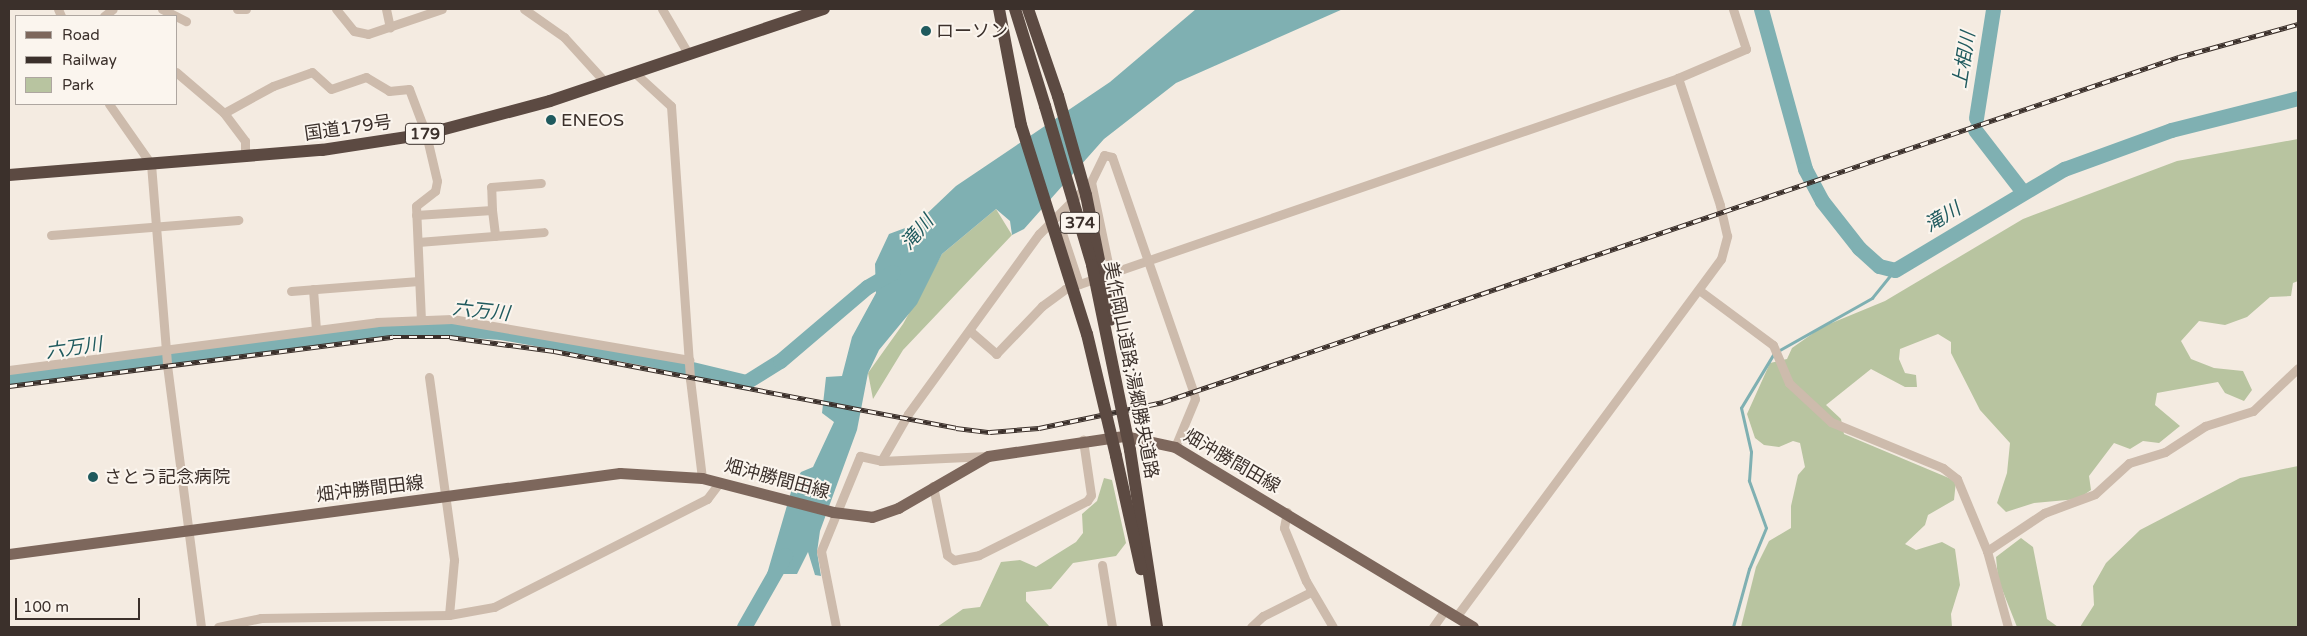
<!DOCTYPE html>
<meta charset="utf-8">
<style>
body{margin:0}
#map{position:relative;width:2307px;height:636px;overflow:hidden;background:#f4ebe1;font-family:"Varela Round","Noto Sans JP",sans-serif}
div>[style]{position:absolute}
.green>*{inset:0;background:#b8c4a0}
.water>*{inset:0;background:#7fb0b2}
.stream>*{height:2.5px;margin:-1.25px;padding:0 1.25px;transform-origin:1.25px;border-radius:1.25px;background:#7fb0b2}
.river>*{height:15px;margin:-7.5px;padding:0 7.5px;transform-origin:7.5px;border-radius:7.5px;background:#7fb0b2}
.minor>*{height:9px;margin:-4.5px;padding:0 4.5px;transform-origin:4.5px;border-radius:4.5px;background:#cdbbac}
.major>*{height:11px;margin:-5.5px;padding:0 5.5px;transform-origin:5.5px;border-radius:5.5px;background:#7d675c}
.highway>*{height:12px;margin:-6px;padding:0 6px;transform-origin:6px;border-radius:6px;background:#5c4a42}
.rail>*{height:4.5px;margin-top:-2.25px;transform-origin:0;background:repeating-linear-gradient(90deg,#fbf5ee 0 8px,#3b302b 0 16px);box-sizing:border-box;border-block:1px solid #3b302b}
.highway-bridge>*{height:12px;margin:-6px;padding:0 6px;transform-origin:6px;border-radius:6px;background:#5c4a42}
.dots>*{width:14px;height:14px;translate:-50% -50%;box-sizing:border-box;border:2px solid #fbf5ee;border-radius:50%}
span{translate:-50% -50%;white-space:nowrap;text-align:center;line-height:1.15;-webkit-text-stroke:4px #fbf5ee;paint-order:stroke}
.shield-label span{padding:1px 4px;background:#fbf5ee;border:1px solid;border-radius:4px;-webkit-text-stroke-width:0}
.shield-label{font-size:16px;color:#3b302b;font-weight:700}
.poi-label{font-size:18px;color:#3b302b}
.left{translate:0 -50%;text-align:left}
.street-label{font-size:18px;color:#3b302b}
.water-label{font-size:19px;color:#1f5a5e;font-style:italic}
.frame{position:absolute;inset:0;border:10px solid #3b302b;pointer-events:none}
.legend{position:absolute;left:15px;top:15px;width:162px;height:90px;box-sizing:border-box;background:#fbf5ee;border:1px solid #aea6a0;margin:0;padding:6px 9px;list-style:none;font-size:15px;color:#3b302b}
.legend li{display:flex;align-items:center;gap:10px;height:25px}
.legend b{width:25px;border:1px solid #aea6a0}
.scale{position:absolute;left:15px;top:598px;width:125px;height:22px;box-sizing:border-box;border:2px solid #3b302b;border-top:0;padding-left:6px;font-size:15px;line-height:18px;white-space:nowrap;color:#3b302b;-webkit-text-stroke:4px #fbf5ee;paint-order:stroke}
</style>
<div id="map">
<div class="green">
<i style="clip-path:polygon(2298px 139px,2298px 281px,2293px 283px,2291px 296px,2270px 297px,2247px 317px,2225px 325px,2199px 321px,2181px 341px,2191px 359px,2214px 368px,2243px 371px,2252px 390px,2244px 401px,2225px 393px,2218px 382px,2157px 393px,2155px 405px,2180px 426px,2159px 443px,2143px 441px,2130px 449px,2114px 443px,2089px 476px,2091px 490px,2078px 499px,2034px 503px,2006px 512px,1997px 503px,2007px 473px,2010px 443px,1980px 410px,1951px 353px,1951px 342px,1938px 334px,1900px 349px,1899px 359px,1905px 373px,1916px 375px,1917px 387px,1905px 387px,1871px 369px,1826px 405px,1841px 419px,1844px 434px,1956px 481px,1954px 500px,1928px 515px,1925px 525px,1905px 544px,1916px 550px,1942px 542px,1955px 549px,1960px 585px,1951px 614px,1952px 627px,1741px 627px,1756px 567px,1769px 541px,1791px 528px,1791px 506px,1798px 475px,1805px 467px,1800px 443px,1793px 441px,1779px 447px,1764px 445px,1755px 438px,1747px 414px,1770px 363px,1787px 359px,1792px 348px,1822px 327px,1885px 301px,2023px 219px,2177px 161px)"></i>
<i style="clip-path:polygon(996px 209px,1012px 235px,903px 350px,873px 399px,868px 373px,903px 324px,942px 254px)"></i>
<i style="clip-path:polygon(2298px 466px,2298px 627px,2080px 627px,2094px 605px,2093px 586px,2106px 563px,2140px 530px,2240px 478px)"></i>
<i style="clip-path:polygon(1104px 478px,1112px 480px,1126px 543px,1116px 556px,1073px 563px,1051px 589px,1026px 592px,1026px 601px,1050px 627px,937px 627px,963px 609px,980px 607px,1001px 562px,1020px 560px,1036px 567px,1076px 542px,1083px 533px,1082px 514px,1097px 501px)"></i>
<i style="clip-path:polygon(2021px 538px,2033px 547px,2047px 619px,2058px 627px,2017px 627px,1998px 579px,1996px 557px)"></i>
</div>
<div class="water">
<i style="clip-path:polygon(1196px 9px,1343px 9px,1176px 83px,1104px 139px,1024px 229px,1012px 235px,1010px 221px,996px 209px,942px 254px,917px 304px,879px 350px,868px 373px,857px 430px,820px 531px,817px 552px,821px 576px,815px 575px,808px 552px,797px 574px,767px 574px,793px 485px,801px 472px,813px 467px,834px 422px,822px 413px,826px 377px,842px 376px,852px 337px,876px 293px,875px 264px,889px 234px,916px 224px,956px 186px,1110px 82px)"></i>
</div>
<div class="stream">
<i style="left:1778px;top:351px;width:108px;rotate:-29.4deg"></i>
<i style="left:1872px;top:298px;width:36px;rotate:-51deg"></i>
<i style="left:1733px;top:627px;width:60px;rotate:-74.6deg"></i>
<i style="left:1749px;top:569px;width:44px;rotate:-67.5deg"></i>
<i style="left:1766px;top:528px;width:50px;rotate:-109.9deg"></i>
<i style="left:1749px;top:481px;width:29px;rotate:-86deg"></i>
<i style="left:1751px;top:452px;width:45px;rotate:-102.8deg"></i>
<i style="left:1741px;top:408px;width:62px;rotate:-58.9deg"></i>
</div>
<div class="river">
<i style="left:1761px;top:9px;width:166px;rotate:74.6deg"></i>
<i style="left:1805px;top:169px;width:36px;rotate:62deg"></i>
<i style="left:1822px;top:201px;width:60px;rotate:51.8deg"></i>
<i style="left:1859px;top:248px;width:27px;rotate:42deg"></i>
<i style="left:1879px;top:266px;width:16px;rotate:14deg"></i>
<i style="left:1895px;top:270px;width:197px;rotate:-30.9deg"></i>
<i style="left:2064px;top:169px;width:114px;rotate:-20deg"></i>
<i style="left:2171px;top:130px;width:131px;rotate:-14.1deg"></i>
<i style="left:1976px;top:118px;width:110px;rotate:-81.1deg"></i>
<i style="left:1975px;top:130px;width:78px;rotate:52.3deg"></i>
<i style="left:9px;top:378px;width:377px;rotate:-7.5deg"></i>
<i style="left:383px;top:329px;width:57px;rotate:-1deg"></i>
<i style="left:440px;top:328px;width:61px;rotate:3.8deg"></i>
<i style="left:501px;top:332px;width:147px;rotate:10.2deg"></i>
<i style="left:646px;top:358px;width:103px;rotate:13.5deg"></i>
<i style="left:746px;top:382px;width:40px;rotate:-32deg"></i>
<i style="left:780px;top:361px;width:114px;rotate:-40.4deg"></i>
<i style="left:867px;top:287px;width:30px;rotate:-30deg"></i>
<i style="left:744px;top:627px;width:83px;rotate:-60.3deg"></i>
</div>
<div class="minor">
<i style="left:58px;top:9px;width:8px;rotate:67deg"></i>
<i style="left:162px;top:9px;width:27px;rotate:27deg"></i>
<i style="left:237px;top:9px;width:9px"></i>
<i style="left:336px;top:9px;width:28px;rotate:51deg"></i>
<i style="left:354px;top:31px;width:14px;rotate:12deg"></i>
<i style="left:368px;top:34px;width:78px;rotate:-18.7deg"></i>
<i style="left:386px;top:9px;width:19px;rotate:78deg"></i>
<i style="left:524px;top:9px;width:49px;rotate:35deg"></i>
<i style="left:564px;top:37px;width:61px;rotate:47.7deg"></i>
<i style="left:662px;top:9px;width:53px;rotate:59.6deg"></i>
<i style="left:104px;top:16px;width:11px;rotate:-38deg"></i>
<i style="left:176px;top:72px;width:63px;rotate:40.5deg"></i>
<i style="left:224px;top:113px;width:35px;rotate:53deg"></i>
<i style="left:245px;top:141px;width:16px;rotate:90deg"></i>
<i style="left:635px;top:73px;width:49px;rotate:42.5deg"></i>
<i style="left:671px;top:106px;width:274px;rotate:86deg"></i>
<i style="left:690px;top:379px;width:100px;rotate:83.1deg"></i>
<i style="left:109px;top:104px;width:73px;rotate:55deg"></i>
<i style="left:151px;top:164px;width:202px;rotate:85.4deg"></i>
<i style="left:167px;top:365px;width:264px;rotate:82.6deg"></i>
<i style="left:224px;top:113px;width:56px;rotate:-28.9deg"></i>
<i style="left:273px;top:86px;width:41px;rotate:-19.7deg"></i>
<i style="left:312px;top:72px;width:25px;rotate:42deg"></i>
<i style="left:331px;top:89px;width:37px;rotate:-19deg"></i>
<i style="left:366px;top:77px;width:27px;rotate:31deg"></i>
<i style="left:389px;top:91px;width:20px;rotate:-6deg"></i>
<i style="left:409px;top:89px;width:48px;rotate:69.3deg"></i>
<i style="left:426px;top:134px;width:48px;rotate:76.8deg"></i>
<i style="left:437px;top:181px;width:10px;rotate:101deg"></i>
<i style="left:435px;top:191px;width:24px;rotate:142deg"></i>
<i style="left:416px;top:206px;width:113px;rotate:87.5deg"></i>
<i style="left:1091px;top:182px;width:93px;rotate:78.2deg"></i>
<i style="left:492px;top:210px;width:26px;rotate:83deg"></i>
<i style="left:416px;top:215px;width:76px;rotate:-3.8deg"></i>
<i style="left:492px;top:210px;width:23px;rotate:-92deg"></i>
<i style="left:491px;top:187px;width:50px;rotate:-4.6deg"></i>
<i style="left:1061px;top:230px;width:57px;rotate:71.6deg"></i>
<i style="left:51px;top:235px;width:188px;rotate:-4.6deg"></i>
<i style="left:418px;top:242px;width:126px;rotate:-4.5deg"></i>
<i style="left:313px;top:289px;width:41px;rotate:85.8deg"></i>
<i style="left:1699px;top:290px;width:92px;rotate:36.6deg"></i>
<i style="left:1773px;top:345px;width:41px;rotate:67.2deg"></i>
<i style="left:1789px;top:383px;width:57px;rotate:42.9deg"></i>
<i style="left:1831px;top:422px;width:121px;rotate:22.3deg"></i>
<i style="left:1943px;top:468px;width:18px;rotate:38deg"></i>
<i style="left:1957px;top:479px;width:78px;rotate:67.4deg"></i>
<i style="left:1987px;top:551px;width:79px;rotate:74.6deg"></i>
<i style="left:291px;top:291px;width:128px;rotate:-4.5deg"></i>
<i style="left:970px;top:331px;width:35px;rotate:41deg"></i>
<i style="left:996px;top:354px;width:66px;rotate:-46.2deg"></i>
<i style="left:1042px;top:306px;width:29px;rotate:-36deg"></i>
<i style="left:1065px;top:289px;width:648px;rotate:-18.99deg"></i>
<i style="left:1678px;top:78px;width:74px;rotate:-23.1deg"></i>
<i style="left:1746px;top:49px;width:42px;rotate:-108deg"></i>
<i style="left:9px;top:370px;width:371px;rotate:-7.4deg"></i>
<i style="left:377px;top:322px;width:75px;rotate:-2.3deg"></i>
<i style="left:452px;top:319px;width:241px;rotate:9.8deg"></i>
<i style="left:429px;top:377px;width:185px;rotate:82.2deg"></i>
<i style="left:454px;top:560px;width:55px;rotate:95.2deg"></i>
<i style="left:881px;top:461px;width:107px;rotate:-2.7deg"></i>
<i style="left:933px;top:486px;width:70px;rotate:78.5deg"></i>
<i style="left:947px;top:555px;width:9px;rotate:36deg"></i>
<i style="left:954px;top:560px;width:25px;rotate:-11deg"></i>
<i style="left:979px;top:555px;width:121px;rotate:-26.6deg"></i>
<i style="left:1087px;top:501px;width:7px;rotate:-56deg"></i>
<i style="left:1091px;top:495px;width:56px;rotate:-98.3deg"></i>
<i style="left:1287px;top:512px;width:16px;rotate:101deg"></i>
<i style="left:1284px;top:528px;width:57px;rotate:67.5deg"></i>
<i style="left:1306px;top:581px;width:53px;rotate:59.6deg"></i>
<i style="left:1987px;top:551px;width:69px;rotate:-33.7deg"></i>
<i style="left:2044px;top:513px;width:54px;rotate:-20.4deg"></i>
<i style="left:2095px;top:494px;width:46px;rotate:-42.4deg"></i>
<i style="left:2129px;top:463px;width:38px;rotate:-17deg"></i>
<i style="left:2165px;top:452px;width:48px;rotate:-33deg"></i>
<i style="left:2205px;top:426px;width:50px;rotate:-17.4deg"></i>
<i style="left:2253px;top:411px;width:62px;rotate:-43.7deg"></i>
<i style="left:1102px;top:565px;width:63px;rotate:80.8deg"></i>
<i style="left:1456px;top:617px;width:445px;rotate:-53.5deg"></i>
<i style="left:1721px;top:259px;width:24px;rotate:-75deg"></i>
<i style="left:1727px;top:236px;width:32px;rotate:-103deg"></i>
<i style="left:1720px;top:205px;width:134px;rotate:-108.3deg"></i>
<i style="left:218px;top:627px;width:44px;rotate:-11.8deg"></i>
<i style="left:261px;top:618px;width:188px;rotate:-0.9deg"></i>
<i style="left:449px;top:615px;width:46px;rotate:-10.1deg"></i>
<i style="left:494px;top:607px;width:239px;rotate:-26.9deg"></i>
<i style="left:707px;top:499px;width:21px;rotate:-53deg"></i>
<i style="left:836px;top:627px;width:77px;rotate:-101.2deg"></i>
<i style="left:821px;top:551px;width:103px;rotate:-67.7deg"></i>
<i style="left:860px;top:456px;width:22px;rotate:13deg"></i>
<i style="left:881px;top:461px;width:54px;rotate:-60.1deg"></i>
<i style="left:908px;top:414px;width:223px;rotate:-54deg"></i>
<i style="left:1039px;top:234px;width:74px;rotate:-45deg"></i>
<i style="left:1091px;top:182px;width:30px;rotate:-64deg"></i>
<i style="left:1104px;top:155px;width:8px;rotate:14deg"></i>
<i style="left:1112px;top:157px;width:248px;rotate:70.9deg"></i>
<i style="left:1193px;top:391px;width:8px;rotate:76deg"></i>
<i style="left:1195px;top:399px;width:52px;rotate:112.6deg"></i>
<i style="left:1251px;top:627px;width:16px;rotate:-43deg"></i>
<i style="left:1263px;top:616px;width:54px;rotate:-26.6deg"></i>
<i style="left:1433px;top:627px;width:21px;rotate:-55deg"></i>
</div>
<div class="major">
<i style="left:9px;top:554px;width:616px;rotate:-7.55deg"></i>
<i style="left:620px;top:473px;width:82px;rotate:3.5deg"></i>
<i style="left:702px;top:478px;width:135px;rotate:14.5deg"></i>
<i style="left:833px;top:512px;width:39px;rotate:7deg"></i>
<i style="left:872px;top:517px;width:28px;rotate:-19deg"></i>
<i style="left:898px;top:508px;width:104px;rotate:-30deg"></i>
<i style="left:988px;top:456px;width:137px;rotate:-8.4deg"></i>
<i style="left:1124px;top:436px;width:52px;rotate:12.2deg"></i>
<i style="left:1175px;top:447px;width:348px;rotate:31.1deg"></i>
</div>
<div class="highway">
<i style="left:999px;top:9px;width:118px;rotate:79.3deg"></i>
<i style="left:1015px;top:9px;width:102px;rotate:72.8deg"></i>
<i style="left:1028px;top:9px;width:92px;rotate:71deg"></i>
<i style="left:9px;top:175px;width:314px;rotate:-4.6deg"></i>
<i style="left:322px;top:150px;width:105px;rotate:-8.7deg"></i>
<i style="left:426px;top:134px;width:128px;rotate:-14.9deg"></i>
<i style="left:550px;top:101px;width:289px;rotate:-18.6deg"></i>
<i style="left:1130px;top:450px;width:179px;rotate:81.3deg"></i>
<i style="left:1116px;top:456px;width:116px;rotate:77.5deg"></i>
</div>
<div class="rail">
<i style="left:9px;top:386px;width:387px;rotate:-7.3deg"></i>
<i style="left:393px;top:337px;width:57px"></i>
<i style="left:450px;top:337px;width:105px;rotate:7.7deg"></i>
<i style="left:554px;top:351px;width:409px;rotate:10.8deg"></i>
<i style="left:956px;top:428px;width:34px;rotate:7deg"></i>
<i style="left:990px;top:432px;width:49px;rotate:-4.7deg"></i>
<i style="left:1039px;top:428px;width:127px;rotate:-11.8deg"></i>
<i style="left:1163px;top:402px;width:1073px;rotate:-18.76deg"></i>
<i style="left:2179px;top:57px;width:123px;rotate:-15.5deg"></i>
</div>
<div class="highway-bridge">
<i style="left:1058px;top:96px;width:103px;rotate:74.2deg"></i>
<i style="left:1086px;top:195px;width:127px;rotate:78.7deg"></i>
<i style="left:1045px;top:106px;width:166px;rotate:73.5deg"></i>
<i style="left:1092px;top:265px;width:189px;rotate:78.4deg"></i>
<i style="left:1021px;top:125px;width:219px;rotate:72.5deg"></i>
<i style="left:1087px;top:334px;width:125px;rotate:76.6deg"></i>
</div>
<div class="dots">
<i style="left:926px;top:31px;background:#1f5a5e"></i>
<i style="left:551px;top:120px;background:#1f5a5e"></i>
<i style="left:93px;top:477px;background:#1f5a5e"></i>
</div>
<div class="shield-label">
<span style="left:425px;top:134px">179</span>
<span style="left:1080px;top:223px">374</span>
</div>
<div class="poi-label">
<span class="left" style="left:936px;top:31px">ローソン</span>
<span class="left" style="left:561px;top:120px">ENEOS</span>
<span class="left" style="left:104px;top:477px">さとう記念病院</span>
</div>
<div class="street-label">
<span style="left:348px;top:128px;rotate:-8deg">国道179号</span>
<span style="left:1131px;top:370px;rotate:79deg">美作岡山道路;湯郷勝央道路</span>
<span style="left:1232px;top:461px;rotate:30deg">畑沖勝間田線</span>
<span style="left:777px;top:479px;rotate:15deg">畑沖勝間田線</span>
<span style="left:370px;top:489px;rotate:-7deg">畑沖勝間田線</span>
</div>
<div class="water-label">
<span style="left:1965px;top:60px;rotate:-81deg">上相川</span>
<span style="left:1943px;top:218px;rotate:-31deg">滝川</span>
<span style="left:918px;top:233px;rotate:-49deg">滝川</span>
<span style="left:481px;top:312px;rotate:6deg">六万川</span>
<span style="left:74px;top:349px;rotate:-8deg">六万川</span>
</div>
<div class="frame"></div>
<ul class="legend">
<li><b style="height:6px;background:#7d675c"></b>Road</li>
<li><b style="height:6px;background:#3b302b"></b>Railway</li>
<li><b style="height:14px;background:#b8c4a0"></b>Park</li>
</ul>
<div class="scale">100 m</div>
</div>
